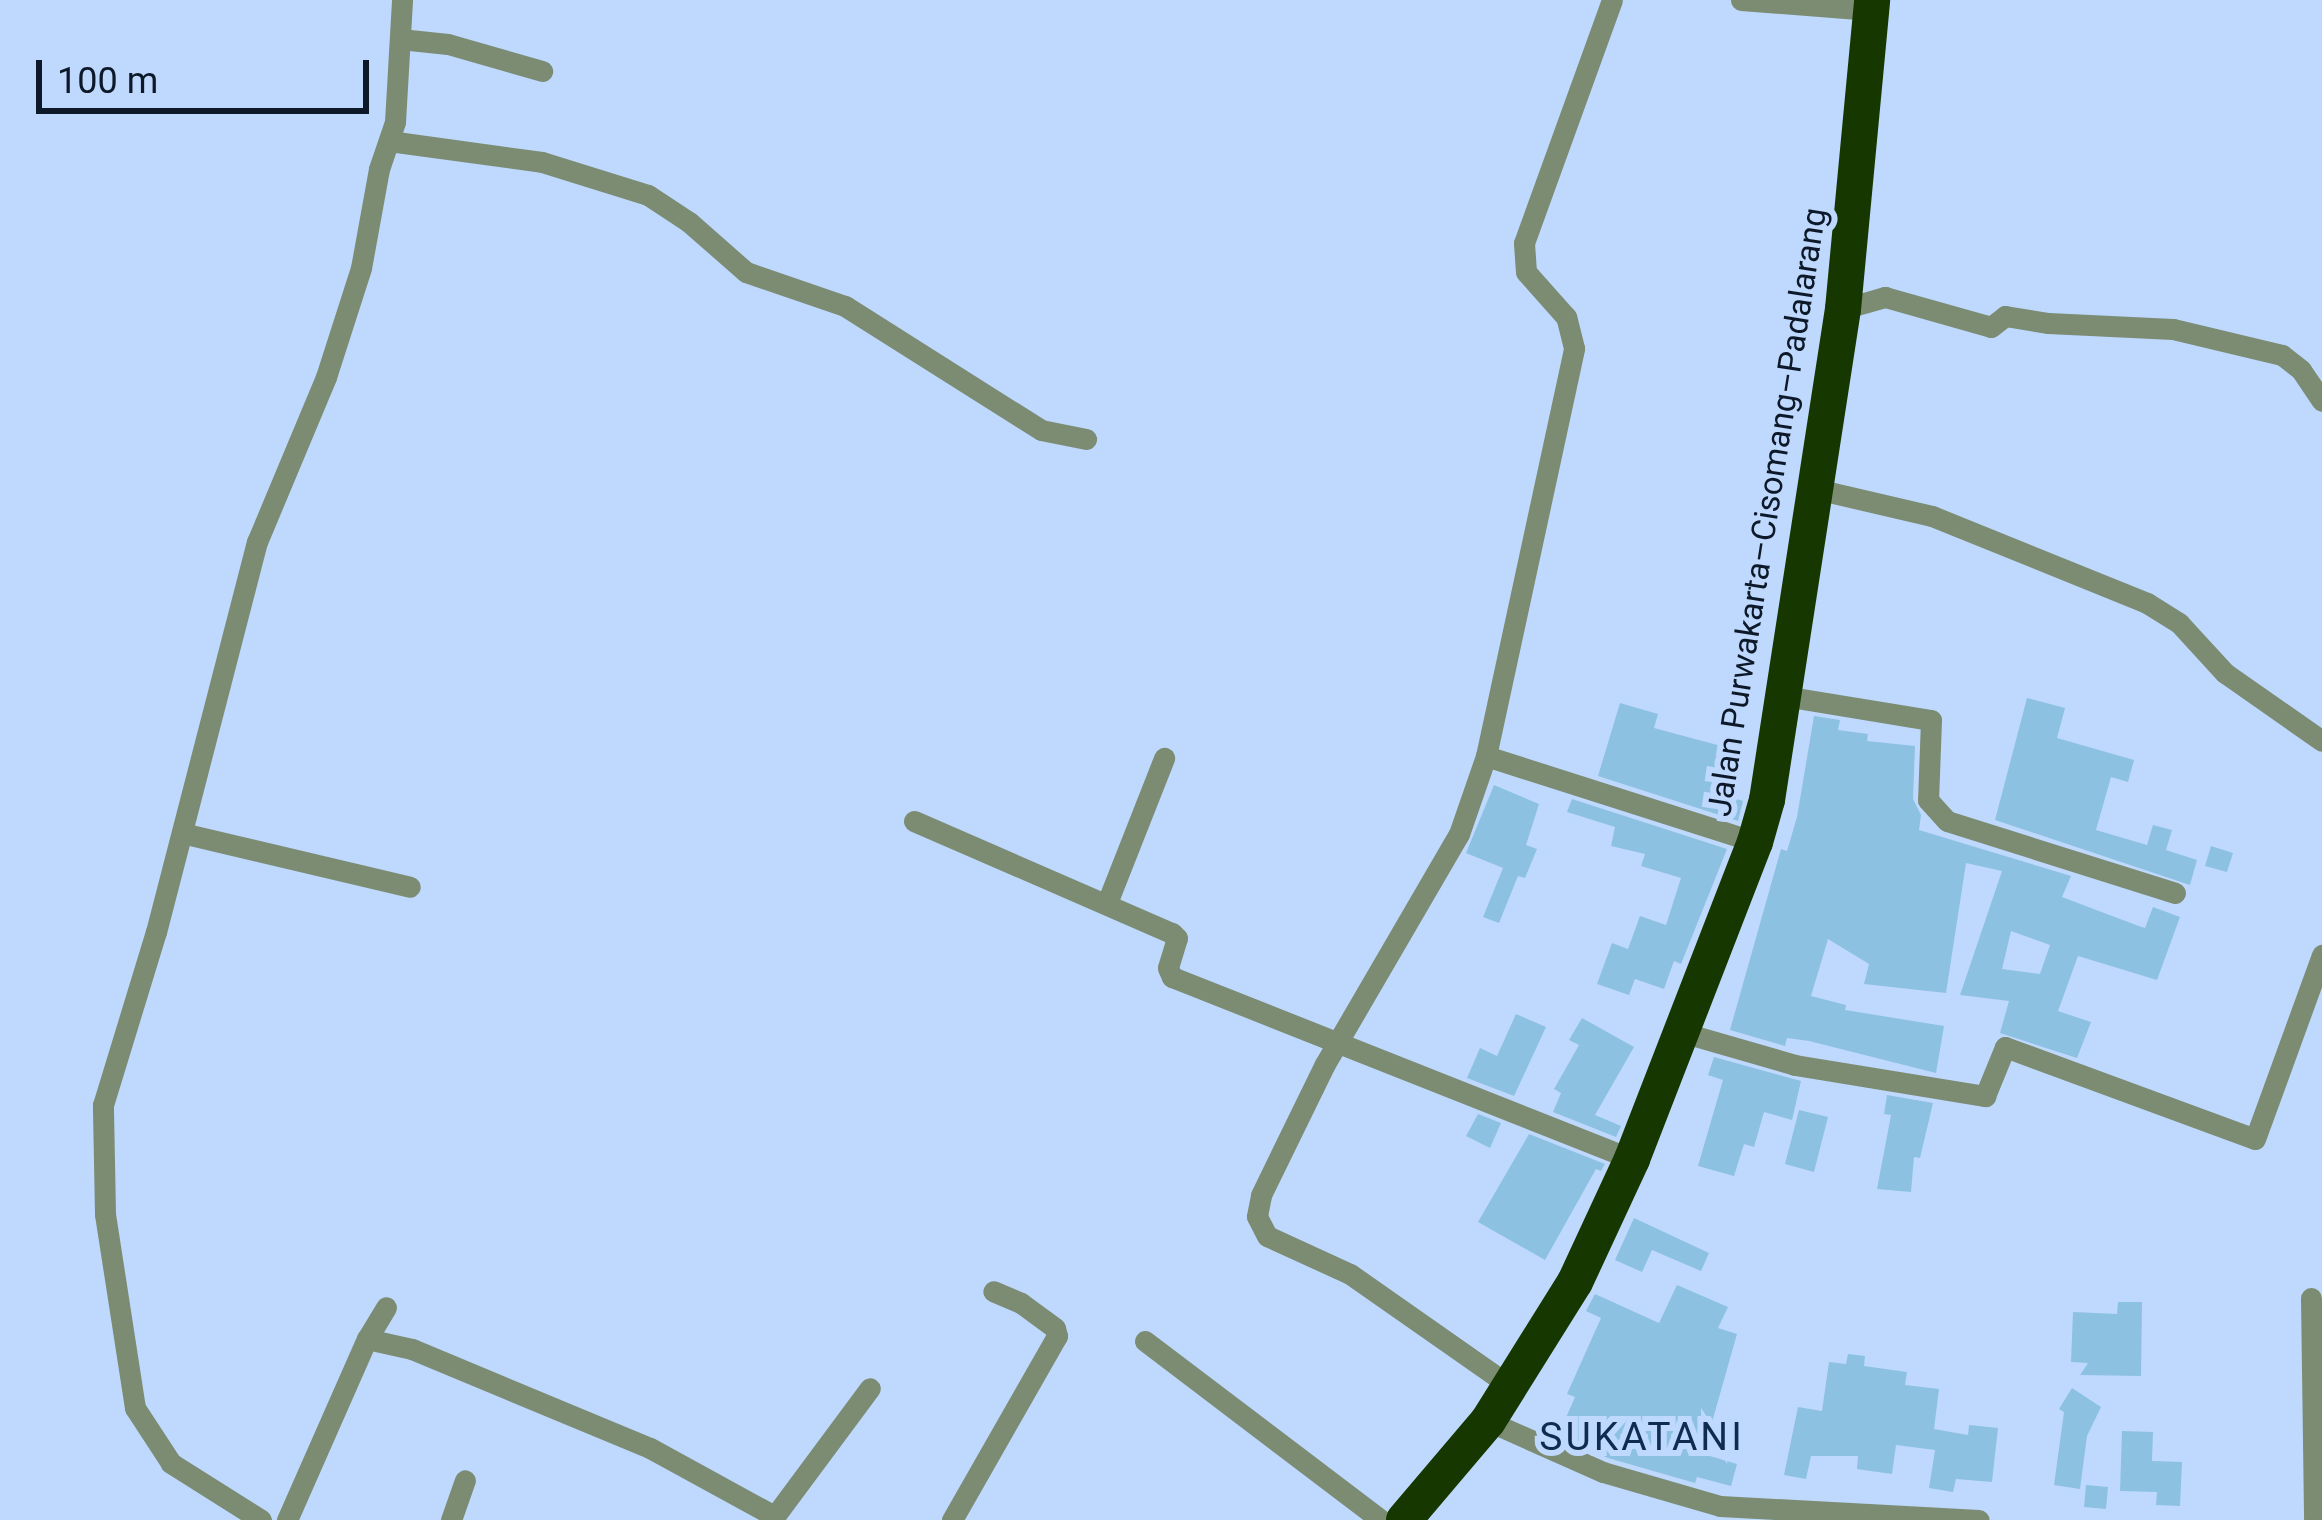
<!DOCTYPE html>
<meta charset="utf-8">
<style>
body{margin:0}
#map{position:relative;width:2322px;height:1520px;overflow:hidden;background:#bed9fd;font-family:Roboto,sans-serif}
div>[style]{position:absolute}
.building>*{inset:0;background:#8dc1e2}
.street>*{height:21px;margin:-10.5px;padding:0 10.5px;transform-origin:10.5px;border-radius:10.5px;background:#7b8c73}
.highway>*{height:36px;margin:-18px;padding:0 18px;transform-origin:18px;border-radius:18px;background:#163800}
span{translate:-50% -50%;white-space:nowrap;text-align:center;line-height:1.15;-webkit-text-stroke:12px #bed9fd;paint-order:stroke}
.street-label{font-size:33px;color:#0d1929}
.quarter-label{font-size:39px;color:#0f2b4d;letter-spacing:3px}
.scale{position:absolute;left:36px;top:60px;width:333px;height:54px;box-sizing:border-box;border:6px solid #0d1929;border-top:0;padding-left:15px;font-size:36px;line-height:42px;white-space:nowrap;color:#0d1929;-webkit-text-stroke:9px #bed9fd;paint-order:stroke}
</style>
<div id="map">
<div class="building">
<i style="clip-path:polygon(2027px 698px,2065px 708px,2057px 738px,2134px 760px,2128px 782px,2111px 777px,2096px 830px,2147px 845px,2153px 825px,2172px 830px,2166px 850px,2197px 860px,2190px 885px,1995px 820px)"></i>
<i style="clip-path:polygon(1620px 703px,1658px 714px,1654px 728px,1740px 751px,1728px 796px,1743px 801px,1738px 821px,1598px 776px)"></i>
<i style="clip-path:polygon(evenodd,1814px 716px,1840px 720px,1838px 730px,1868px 734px,1867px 741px,1915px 746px,1913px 799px,1921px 815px,1919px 830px,2071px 876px,2062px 897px,2136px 925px,2145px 928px,2153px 907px,2180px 917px,2157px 980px,2078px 956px,2058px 1011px,2091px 1022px,2077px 1058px,2000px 1033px,2009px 1001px,1960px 995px,2002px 871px,1966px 863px,1946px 993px,1864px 984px,1869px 964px,1828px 939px,1811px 996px,1846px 1005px,1845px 1010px,1944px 1026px,1936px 1073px,1809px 1041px,1787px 1038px,1785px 1046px,1730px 1030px,1781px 849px,1787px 851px,1797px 817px,1814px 716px,2011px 931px,2050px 945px,2040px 974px,2002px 969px,2011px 931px)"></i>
<i style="clip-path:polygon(1494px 785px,1539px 804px,1526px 845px,1537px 849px,1525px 878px,1518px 876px,1499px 923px,1483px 917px,1503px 868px,1466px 853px)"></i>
<i style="clip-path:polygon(1572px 799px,1727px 849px,1681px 964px,1674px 961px,1664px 989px,1635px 979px,1629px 995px,1597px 984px,1612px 943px,1628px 949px,1640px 916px,1666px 925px,1681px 878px,1641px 866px,1645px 854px,1611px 846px,1615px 827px,1567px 812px)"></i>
<i style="clip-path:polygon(2211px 846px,2233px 853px,2227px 872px,2205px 866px)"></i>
<i style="clip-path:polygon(1516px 1014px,1546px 1027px,1514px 1096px,1467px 1078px,1480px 1048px,1497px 1056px)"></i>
<i style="clip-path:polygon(1582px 1018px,1634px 1047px,1595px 1115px,1621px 1126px,1616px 1137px,1553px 1112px,1561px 1093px,1554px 1089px,1579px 1045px,1569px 1040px)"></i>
<i style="clip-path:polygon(1714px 1057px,1801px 1081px,1792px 1120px,1764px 1112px,1754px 1147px,1744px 1144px,1734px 1176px,1698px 1166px,1723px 1080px,1708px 1075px)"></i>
<i style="clip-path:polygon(1887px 1095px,1933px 1103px,1920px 1158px,1914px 1157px,1911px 1192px,1877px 1189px,1891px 1115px,1884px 1114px)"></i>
<i style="clip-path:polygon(1799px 1110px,1828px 1117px,1814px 1172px,1785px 1164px)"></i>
<i style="clip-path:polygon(1478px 1114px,1501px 1123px,1490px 1148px,1466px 1136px)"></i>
<i style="clip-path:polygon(1529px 1134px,1605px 1164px,1601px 1171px,1596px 1169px,1545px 1260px,1478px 1222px)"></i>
<i style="clip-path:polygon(1634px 1218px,1709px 1253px,1701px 1271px,1652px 1250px,1642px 1272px,1615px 1260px)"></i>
<i style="clip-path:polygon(1677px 1285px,1728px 1307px,1718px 1328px,1737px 1334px,1703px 1454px,1737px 1464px,1731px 1486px,1697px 1477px,1695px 1483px,1608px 1458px,1558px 1436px,1575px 1397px,1567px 1394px,1601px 1318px,1586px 1311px,1595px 1294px,1659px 1323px)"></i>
<i style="clip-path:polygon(2118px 1302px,2142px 1302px,2141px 1376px,2080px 1375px,2088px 1363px,2071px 1362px,2073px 1312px,2117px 1314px)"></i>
<i style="clip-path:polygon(1848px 1354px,1865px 1356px,1864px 1366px,1907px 1372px,1905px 1385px,1939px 1389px,1934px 1429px,1968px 1435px,1969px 1425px,1998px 1428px,1992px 1482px,1956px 1479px,1953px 1492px,1929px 1488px,1935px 1450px,1896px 1445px,1892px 1474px,1857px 1469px,1858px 1456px,1811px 1456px,1806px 1479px,1784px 1475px,1798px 1407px,1822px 1411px,1829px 1362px,1846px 1364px)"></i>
<i style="clip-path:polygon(2072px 1388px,2101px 1407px,2087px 1436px,2080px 1489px,2054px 1485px,2064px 1412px,2059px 1409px)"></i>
<i style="clip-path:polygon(2122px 1431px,2153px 1432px,2152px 1461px,2182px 1462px,2180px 1506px,2156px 1505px,2157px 1492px,2120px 1491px)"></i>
<i style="clip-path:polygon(2086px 1485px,2108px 1487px,2106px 1509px,2084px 1507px)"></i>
</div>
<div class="street">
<i style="left:1741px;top:0;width:130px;rotate:4.4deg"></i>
<i style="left:400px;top:39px;width:48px;rotate:5.9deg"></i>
<i style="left:448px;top:44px;width:98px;rotate:16deg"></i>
<i style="left:389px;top:141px;width:154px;rotate:7.8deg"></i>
<i style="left:542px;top:162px;width:111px;rotate:17.3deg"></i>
<i style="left:648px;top:195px;width:49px;rotate:33.4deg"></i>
<i style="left:689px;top:222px;width:76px;rotate:41.3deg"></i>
<i style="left:746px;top:272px;width:105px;rotate:19deg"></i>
<i style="left:845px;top:306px;width:232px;rotate:32.3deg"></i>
<i style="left:1041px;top:430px;width:46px;rotate:11.3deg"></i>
<i style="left:1843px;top:309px;width:44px;rotate:-15.9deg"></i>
<i style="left:1885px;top:297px;width:110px;rotate:15.8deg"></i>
<i style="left:1991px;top:327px;width:18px;rotate:-38deg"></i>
<i style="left:2005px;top:316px;width:44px;rotate:9.2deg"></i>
<i style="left:2048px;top:323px;width:125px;rotate:2.7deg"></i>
<i style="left:2173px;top:329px;width:112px;rotate:13.4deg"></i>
<i style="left:2282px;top:355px;width:24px;rotate:38deg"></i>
<i style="left:2301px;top:370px;width:37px;rotate:56deg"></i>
<i style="left:1816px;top:489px;width:119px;rotate:13.1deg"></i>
<i style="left:1932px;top:516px;width:232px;rotate:22deg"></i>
<i style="left:2147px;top:603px;width:38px;rotate:32deg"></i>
<i style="left:2179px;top:623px;width:68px;rotate:47.4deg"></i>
<i style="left:2225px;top:673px;width:118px;rotate:35deg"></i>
<i style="left:1784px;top:696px;width:149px;rotate:9.3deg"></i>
<i style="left:1931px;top:720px;width:80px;rotate:92.1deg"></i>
<i style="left:1928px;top:800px;width:28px;rotate:48deg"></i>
<i style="left:1947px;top:821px;width:239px;rotate:17.5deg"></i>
<i style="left:1486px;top:756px;width:282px;rotate:17.7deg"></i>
<i style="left:914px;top:821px;width:281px;rotate:23.5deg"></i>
<i style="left:1172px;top:933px;width:7px;rotate:45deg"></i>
<i style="left:1177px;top:938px;width:31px;rotate:107deg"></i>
<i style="left:1168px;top:968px;width:10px;rotate:66deg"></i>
<i style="left:1172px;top:977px;width:495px;rotate:21.6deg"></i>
<i style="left:182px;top:833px;width:234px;rotate:13.3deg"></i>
<i style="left:1107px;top:903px;width:156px;rotate:-68.5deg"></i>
<i style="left:1681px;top:1032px;width:119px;rotate:16.1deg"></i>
<i style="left:1795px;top:1065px;width:193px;rotate:9.3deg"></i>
<i style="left:1985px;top:1096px;width:53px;rotate:-67.8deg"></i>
<i style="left:2005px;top:1047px;width:266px;rotate:20.2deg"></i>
<i style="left:2255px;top:1139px;width:196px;rotate:-70deg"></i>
<i style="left:2311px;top:1298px;width:222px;rotate:89.2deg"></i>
<i style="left:367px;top:1339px;width:37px;rotate:-59deg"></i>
<i style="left:1145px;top:1341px;width:296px;rotate:37.2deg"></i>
<i style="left:1510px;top:1386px;width:195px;rotate:-145deg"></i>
<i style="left:1350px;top:1274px;width:91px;rotate:-155.4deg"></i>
<i style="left:1267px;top:1236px;width:22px;rotate:-117deg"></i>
<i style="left:1257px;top:1216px;width:21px;rotate:-79deg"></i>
<i style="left:1261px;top:1195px;width:146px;rotate:-64deg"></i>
<i style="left:1325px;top:1064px;width:266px;rotate:-59.8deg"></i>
<i style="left:1459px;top:834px;width:83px;rotate:-70.9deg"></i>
<i style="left:1486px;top:756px;width:417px;rotate:-77.8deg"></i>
<i style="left:1574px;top:348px;width:32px;rotate:-104deg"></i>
<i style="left:1566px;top:317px;width:60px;rotate:-131.6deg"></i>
<i style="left:1526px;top:272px;width:29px;rotate:-94deg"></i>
<i style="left:1524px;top:243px;width:258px;rotate:-70.1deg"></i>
<i style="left:1488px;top:1421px;width:126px;rotate:23.9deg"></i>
<i style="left:1603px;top:1472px;width:122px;rotate:16.2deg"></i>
<i style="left:1720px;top:1506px;width:259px;rotate:3.1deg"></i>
<i style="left:261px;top:1520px;width:107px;rotate:-147.7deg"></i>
<i style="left:171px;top:1463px;width:66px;rotate:-123.2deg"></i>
<i style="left:135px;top:1408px;width:196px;rotate:-98.8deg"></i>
<i style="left:105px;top:1214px;width:109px;rotate:-91.1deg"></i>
<i style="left:103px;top:1105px;width:181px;rotate:-73deg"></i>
<i style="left:156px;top:932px;width:403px;rotate:-75.5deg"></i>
<i style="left:257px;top:542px;width:179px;rotate:-67.3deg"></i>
<i style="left:326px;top:377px;width:114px;rotate:-72.2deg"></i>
<i style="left:361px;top:268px;width:101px;rotate:-79.7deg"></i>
<i style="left:379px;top:169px;width:50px;rotate:-71.2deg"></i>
<i style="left:395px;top:122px;width:122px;rotate:-86.7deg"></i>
<i style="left:287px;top:1520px;width:198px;rotate:-66.2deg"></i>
<i style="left:367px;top:1339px;width:46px;rotate:12.5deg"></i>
<i style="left:412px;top:1349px;width:258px;rotate:22.6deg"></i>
<i style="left:650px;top:1448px;width:141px;rotate:28.7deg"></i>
<i style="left:451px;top:1520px;width:42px;rotate:-70.7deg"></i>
<i style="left:772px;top:1520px;width:164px;rotate:-53.4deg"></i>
<i style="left:952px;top:1520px;width:212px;rotate:-60.3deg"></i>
<i style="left:1057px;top:1336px;width:8px;rotate:-104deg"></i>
<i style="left:1055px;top:1328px;width:42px;rotate:-143.7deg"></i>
<i style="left:1021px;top:1303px;width:30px;rotate:-157deg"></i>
</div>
<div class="highway">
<i style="left:1404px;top:1520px;width:130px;rotate:-49.7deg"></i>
<i style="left:1488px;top:1421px;width:164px;rotate:-58deg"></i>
<i style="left:1575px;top:1282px;width:136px;rotate:-65.1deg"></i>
<i style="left:1632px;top:1159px;width:340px;rotate:-68.8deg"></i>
<i style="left:1755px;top:842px;width:44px;rotate:-74.1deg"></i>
<i style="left:1767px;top:800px;width:497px;rotate:-81.2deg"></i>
<i style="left:1843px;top:309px;width:310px;rotate:-84.6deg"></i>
</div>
<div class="street-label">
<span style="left:1767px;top:512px;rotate:-81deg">Jalan Purwakarta–Cisomang–Padalarang</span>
</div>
<div class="quarter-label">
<span style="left:1642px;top:1437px">SUKATANI</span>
</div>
<div class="scale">100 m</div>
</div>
